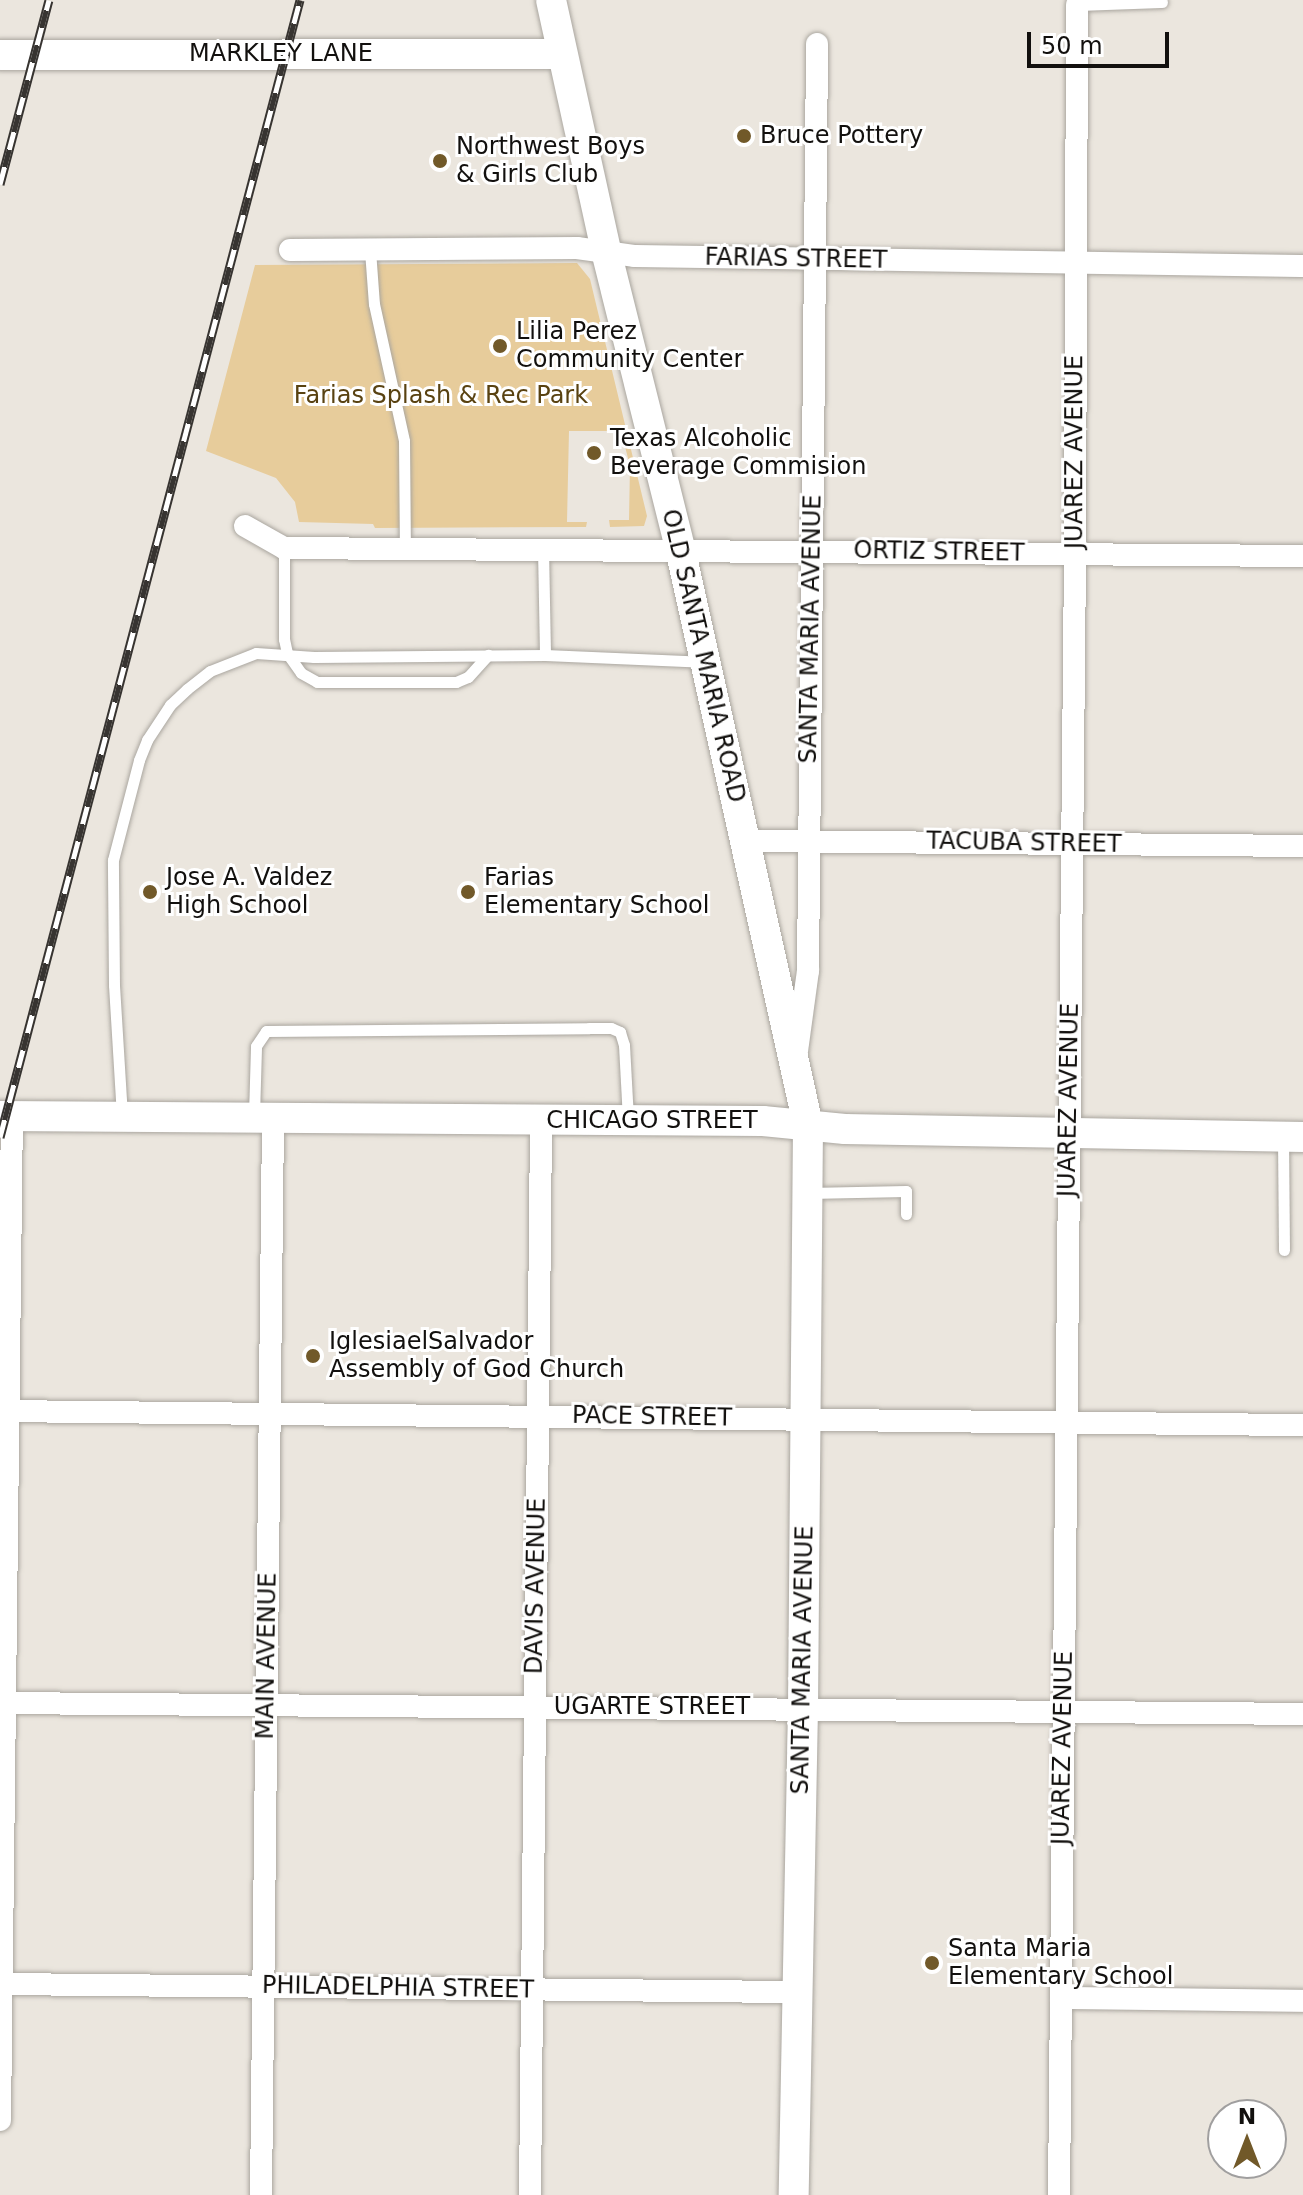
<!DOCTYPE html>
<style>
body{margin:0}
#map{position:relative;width:1303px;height:2195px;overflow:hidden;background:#ebe6de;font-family:"DejaVu Sans",sans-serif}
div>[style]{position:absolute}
.green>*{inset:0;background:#e7cc9b}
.roads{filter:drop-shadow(0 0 2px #aaa69f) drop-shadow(0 0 2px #aaa69f)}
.lane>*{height:11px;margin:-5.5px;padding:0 5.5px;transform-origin:5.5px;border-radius:5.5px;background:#fff}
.street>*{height:22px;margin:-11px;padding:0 11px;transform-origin:11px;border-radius:11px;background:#fff}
.secondary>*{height:30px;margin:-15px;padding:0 15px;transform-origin:15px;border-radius:15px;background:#fff}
.rail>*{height:9px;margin-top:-4.5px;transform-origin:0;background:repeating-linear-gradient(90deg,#fff 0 18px,#373431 0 36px);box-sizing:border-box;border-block:2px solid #373431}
.dots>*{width:22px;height:22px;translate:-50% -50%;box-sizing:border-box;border:4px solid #fff;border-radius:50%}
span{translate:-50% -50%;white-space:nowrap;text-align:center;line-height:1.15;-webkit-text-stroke:6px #fff;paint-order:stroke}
.street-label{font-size:24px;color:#12100e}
.poi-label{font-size:24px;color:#12100e}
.left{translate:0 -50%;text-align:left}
.park-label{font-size:24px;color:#594211}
.north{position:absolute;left:1207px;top:2099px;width:80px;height:80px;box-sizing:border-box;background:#fff;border:2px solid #a09f9f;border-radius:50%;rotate:0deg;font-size:22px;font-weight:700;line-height:32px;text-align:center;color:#12100e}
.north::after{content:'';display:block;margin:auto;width:28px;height:36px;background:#715929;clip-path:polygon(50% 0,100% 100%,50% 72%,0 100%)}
.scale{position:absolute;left:1027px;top:32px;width:142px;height:36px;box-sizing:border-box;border:4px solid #12100e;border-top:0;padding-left:10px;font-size:24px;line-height:28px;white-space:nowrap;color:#12100e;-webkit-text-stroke:6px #fff;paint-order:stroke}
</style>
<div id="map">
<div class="green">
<i style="clip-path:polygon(577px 263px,590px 279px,647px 516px,644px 526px,610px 527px,609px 520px,629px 520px,630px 466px,621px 431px,569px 431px,567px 522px,587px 522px,586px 527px,375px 528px,373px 524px,299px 522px,295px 502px,276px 478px,206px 451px,255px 265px)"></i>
</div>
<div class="roads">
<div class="lane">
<i style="left:1077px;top:5px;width:85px;rotate:-2deg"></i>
<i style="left:370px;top:250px;width:54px;rotate:85.8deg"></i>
<i style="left:374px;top:304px;width:140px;rotate:77.6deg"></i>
<i style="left:404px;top:441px;width:107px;rotate:89.5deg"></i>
<i style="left:284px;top:548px;width:91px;rotate:90deg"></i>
<i style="left:284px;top:639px;width:14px;rotate:78deg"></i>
<i style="left:287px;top:653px;width:24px;rotate:55deg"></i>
<i style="left:301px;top:673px;width:18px;rotate:29deg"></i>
<i style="left:317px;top:682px;width:139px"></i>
<i style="left:456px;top:682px;width:13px;rotate:-23deg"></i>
<i style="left:468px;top:677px;width:30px;rotate:-48deg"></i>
<i style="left:543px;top:549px;width:106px;rotate:88.9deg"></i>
<i style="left:254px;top:1115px;width:69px;rotate:-88.3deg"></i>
<i style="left:256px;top:1046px;width:18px;rotate:-56deg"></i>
<i style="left:266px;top:1031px;width:323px;rotate:-0.5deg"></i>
<i style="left:589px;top:1028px;width:22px"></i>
<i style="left:611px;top:1028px;width:10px;rotate:24deg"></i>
<i style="left:620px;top:1032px;width:14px;rotate:73deg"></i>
<i style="left:624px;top:1045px;width:75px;rotate:86.9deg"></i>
<i style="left:122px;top:1116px;width:131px;rotate:-93.5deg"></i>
<i style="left:114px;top:985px;width:125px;rotate:-90.5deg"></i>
<i style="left:113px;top:860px;width:103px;rotate:-75.4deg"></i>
<i style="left:139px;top:760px;width:22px;rotate:-68deg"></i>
<i style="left:147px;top:740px;width:42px;rotate:-56.7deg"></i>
<i style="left:170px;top:705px;width:23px;rotate:-43deg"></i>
<i style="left:187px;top:689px;width:29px;rotate:-38deg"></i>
<i style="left:210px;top:671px;width:49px;rotate:-21.4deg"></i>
<i style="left:256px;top:653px;width:58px;rotate:3.9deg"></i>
<i style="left:314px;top:657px;width:231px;rotate:-0.5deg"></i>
<i style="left:545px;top:655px;width:160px;rotate:2.5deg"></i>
<i style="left:1283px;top:1137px;width:113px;rotate:89.5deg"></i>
<i style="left:808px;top:1193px;width:98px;rotate:-1.2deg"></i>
<i style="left:906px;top:1191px;width:23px;rotate:90deg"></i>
</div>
<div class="street">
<i style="left:290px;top:250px;width:287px;rotate:-0.4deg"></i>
<i style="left:577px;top:248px;width:59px;rotate:7.9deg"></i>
<i style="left:635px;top:256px;width:668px;rotate:0.86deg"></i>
<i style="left:245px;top:526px;width:45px;rotate:29.4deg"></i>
<i style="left:284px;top:548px;width:1019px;rotate:0.45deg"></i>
<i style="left:746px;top:841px;width:557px;rotate:0.51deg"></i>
<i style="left:797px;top:1051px;width:81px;rotate:-82.2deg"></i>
<i style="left:808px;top:971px;width:927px;rotate:-89.44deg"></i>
<i style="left:0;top:1411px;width:1303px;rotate:0.62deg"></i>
<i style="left:0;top:1703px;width:1303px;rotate:0.48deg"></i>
<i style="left:0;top:1984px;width:797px;rotate:0.58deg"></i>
<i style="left:1061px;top:1998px;width:242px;rotate:0.7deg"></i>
<i style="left:0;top:2120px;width:1004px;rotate:-89.32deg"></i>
<i style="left:261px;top:2195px;width:1078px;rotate:-89.36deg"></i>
<i style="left:530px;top:2195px;width:1075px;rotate:-89.41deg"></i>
<i style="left:1059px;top:2195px;width:1642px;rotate:-89.44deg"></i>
<i style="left:1075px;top:553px;width:548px;rotate:-89.79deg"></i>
</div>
<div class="secondary">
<i style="left:551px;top:0;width:257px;rotate:77.6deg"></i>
<i style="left:606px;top:251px;width:306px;rotate:76deg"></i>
<i style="left:680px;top:548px;width:591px;rotate:77.49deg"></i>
<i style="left:808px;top:1125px;width:583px;rotate:90.49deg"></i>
<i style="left:803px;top:1708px;width:487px;rotate:91.1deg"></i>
<i style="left:0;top:55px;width:562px;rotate:-0.1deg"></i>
<i style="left:0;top:1116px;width:763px;rotate:0.38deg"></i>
<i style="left:763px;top:1121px;width:82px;rotate:5.6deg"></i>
<i style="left:845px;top:1129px;width:458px;rotate:1deg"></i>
</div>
</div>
<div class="rail">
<i style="left:0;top:184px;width:190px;rotate:-75.1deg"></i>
<i style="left:0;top:1137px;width:1176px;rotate:-75.22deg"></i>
</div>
<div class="dots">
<i style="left:744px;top:136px;background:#715929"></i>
<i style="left:440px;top:161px;background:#715929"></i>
<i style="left:500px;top:346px;background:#715929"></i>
<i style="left:594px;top:453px;background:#715929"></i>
<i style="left:150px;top:892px;background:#715929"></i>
<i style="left:468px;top:892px;background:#715929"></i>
<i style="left:313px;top:1356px;background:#715929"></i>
<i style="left:932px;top:1963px;background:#715929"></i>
</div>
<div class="street-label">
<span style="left:281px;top:54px">MARKLEY LANE</span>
<span style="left:796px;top:259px;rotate:1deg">FARIAS STREET</span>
<span style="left:1075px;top:452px;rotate:-90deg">JUAREZ AVENUE</span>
<span style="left:939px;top:552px;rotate:1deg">ORTIZ STREET</span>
<span style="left:811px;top:629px;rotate:-89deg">SANTA MARIA AVENUE</span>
<span style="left:703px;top:656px;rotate:77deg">OLD SANTA MARIA ROAD</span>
<span style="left:1024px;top:843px;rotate:1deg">TACUBA STREET</span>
<span style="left:1069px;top:1100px;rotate:-89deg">JUAREZ AVENUE</span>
<span style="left:652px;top:1121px">CHICAGO STREET</span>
<span style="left:652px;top:1417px;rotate:1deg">PACE STREET</span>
<span style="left:536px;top:1586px;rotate:-89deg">DAVIS AVENUE</span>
<span style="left:267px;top:1656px;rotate:-89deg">MAIN AVENUE</span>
<span style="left:803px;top:1660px;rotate:-89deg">SANTA MARIA AVENUE</span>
<span style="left:652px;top:1707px">UGARTE STREET</span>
<span style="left:1063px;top:1748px;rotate:-89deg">JUAREZ AVENUE</span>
<span style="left:398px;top:1988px;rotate:1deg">PHILADELPHIA STREET</span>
</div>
<div class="poi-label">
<span class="left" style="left:760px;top:136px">Bruce Pottery</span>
<span class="left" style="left:456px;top:161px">Northwest Boys<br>&amp; Girls Club</span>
<span class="left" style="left:516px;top:346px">Lilia Perez<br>Community Center</span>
<span class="left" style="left:610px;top:453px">Texas Alcoholic<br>Beverage Commision</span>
<span class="left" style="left:166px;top:892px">Jose A. Valdez<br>High School</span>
<span class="left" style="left:484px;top:892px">Farias<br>Elementary School</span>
<span class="left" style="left:329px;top:1356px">IglesiaelSalvador<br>Assembly of God Church</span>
<span class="left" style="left:948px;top:1963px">Santa Maria<br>Elementary School</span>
</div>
<div class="park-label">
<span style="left:441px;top:396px">Farias Splash &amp; Rec Park</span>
</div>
<div class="north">N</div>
<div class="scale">50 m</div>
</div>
